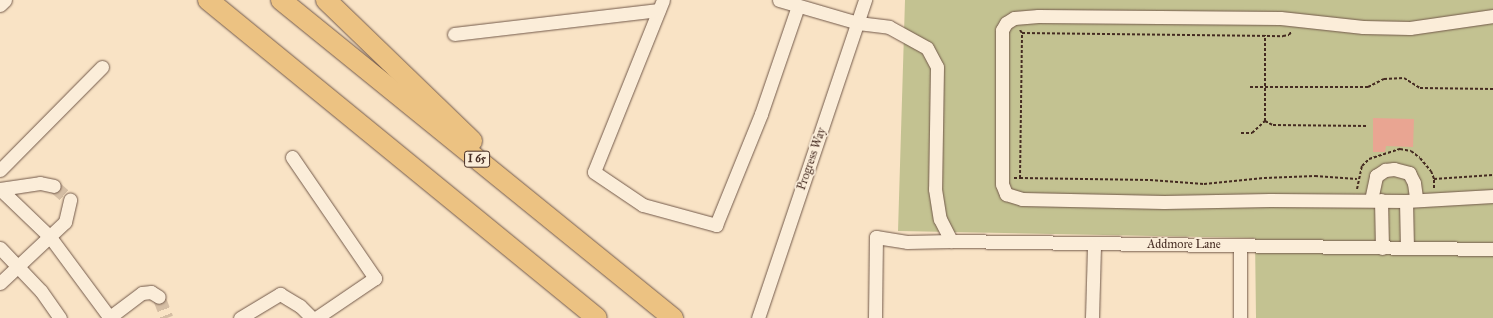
<!DOCTYPE html>
<style>
body{margin:0}
#map{position:relative;width:1493px;height:318px;overflow:hidden;background:#f9e3c5;font-family:"IM FELL Great Primer",serif}
div>[style]{position:absolute}
.green>*{inset:0;background:#c3c291}
.building>*{inset:0;background:#e9a592}
.minor-tunnel>*{height:13px;margin-top:-6.5px;transform-origin:0;background:repeating-linear-gradient(90deg,#d5bea4 0 13px,transparent 0 19px)}
.path>*{height:2px;margin-top:-1px;transform-origin:0;background:repeating-linear-gradient(90deg,#452b21 0 3px,transparent 0 5px)}
.roads{filter:drop-shadow(0 0 1px #72594a) drop-shadow(0 0 1px #72594a)}
.minor>*{height:13px;margin:-6.5px;padding:0 6.5px;transform-origin:6.5px;border-radius:6.5px;background:#fbedd9}
.highway>*{height:20px;margin:-10px;padding:0 10px;transform-origin:10px;border-radius:10px;background:#ecc282}
span{translate:-50% -50%;white-space:nowrap;text-align:center;line-height:1.15;-webkit-text-stroke:3.5px #fbedd9;paint-order:stroke}
.shield-label span{padding:1px 3px;background:#fbedd9;border:1px solid;border-radius:3px;-webkit-text-stroke-width:0}
.shield-label{font-size:11px;color:#452b21;font-weight:700}
.street-label{font-size:12px;color:#452b21}
</style>
<div id="map">
<div class="green">
<i style="clip-path:polygon(905px 0,1493px 0,1493px 318px,1256px 318px,1255px 238px,898px 231px)"></i>
</div>
<div class="building">
<i style="clip-path:polygon(1373px 118px,1414px 119px,1413px 147px,1386px 146px,1385px 152px,1373px 152px)"></i>
</div>
<div class="minor-tunnel">
<i style="left:54px;top:186px;width:21px;rotate:41deg"></i>
<i style="left:159px;top:297px;width:22px;rotate:69deg"></i>
</div>
<div class="path">
<i style="left:1020px;top:30px;width:4px;rotate:56deg"></i>
<i style="left:1022px;top:33px;width:261px;rotate:0.7deg"></i>
<i style="left:1283px;top:36px;width:6px;rotate:-9deg"></i>
<i style="left:1289px;top:35px;width:4px;rotate:-56deg"></i>
<i style="left:1250px;top:87px;width:118px"></i>
<i style="left:1368px;top:87px;width:18px;rotate:-27deg"></i>
<i style="left:1384px;top:79px;width:20px;rotate:-3deg"></i>
<i style="left:1404px;top:78px;width:19px;rotate:32deg"></i>
<i style="left:1420px;top:88px;width:73px;rotate:0.8deg"></i>
<i style="left:1265px;top:121px;width:9px;rotate:27deg"></i>
<i style="left:1273px;top:125px;width:95px;rotate:0.6deg"></i>
<i style="left:1241px;top:133px;width:11px"></i>
<i style="left:1252px;top:133px;width:18px;rotate:-43deg"></i>
<i style="left:1265px;top:121px;width:86px;rotate:-90deg"></i>
<i style="left:1014px;top:178px;width:6px"></i>
<i style="left:1020px;top:178px;width:145px;rotate:-89.2deg"></i>
<i style="left:1020px;top:178px;width:130px;rotate:0.9deg"></i>
<i style="left:1150px;top:180px;width:54px;rotate:4.2deg"></i>
<i style="left:1204px;top:184px;width:60px;rotate:-5.7deg"></i>
<i style="left:1264px;top:178px;width:51px;rotate:-2.2deg"></i>
<i style="left:1315px;top:176px;width:42px;rotate:4.1deg"></i>
<i style="left:1434px;top:188px;width:9px;rotate:-90deg"></i>
<i style="left:1434px;top:179px;width:59px;rotate:-3.9deg"></i>
<i style="left:1357px;top:189px;width:24px;rotate:-78deg"></i>
<i style="left:1362px;top:166px;width:10px;rotate:-45deg"></i>
<i style="left:1369px;top:159px;width:33px;rotate:-18deg"></i>
<i style="left:1400px;top:149px;width:11px;rotate:10deg"></i>
<i style="left:1411px;top:151px;width:11px;rotate:38deg"></i>
<i style="left:1420px;top:158px;width:17px;rotate:50deg"></i>
<i style="left:1431px;top:171px;width:9px;rotate:69deg"></i>
</div>
<div class="roads">
<div class="minor">
<i style="left:663px;top:0;width:185px;rotate:111.9deg"></i>
<i style="left:594px;top:172px;width:59px;rotate:34deg"></i>
<i style="left:643px;top:205px;width:76px;rotate:15.3deg"></i>
<i style="left:716px;top:225px;width:120px;rotate:-67.9deg"></i>
<i style="left:761px;top:114px;width:114px;rotate:-71.1deg"></i>
<i style="left:779px;top:0;width:82px;rotate:16.2deg"></i>
<i style="left:858px;top:23px;width:31px;rotate:7deg"></i>
<i style="left:889px;top:27px;width:43px;rotate:28.9deg"></i>
<i style="left:927px;top:48px;width:21px;rotate:62deg"></i>
<i style="left:937px;top:67px;width:122px;rotate:90.9deg"></i>
<i style="left:935px;top:189px;width:30px;rotate:81deg"></i>
<i style="left:940px;top:219px;width:25px;rotate:63deg"></i>
<i style="left:0;top:5px;width:7px;rotate:-45deg"></i>
<i style="left:1493px;top:16px;width:84px;rotate:171.8deg"></i>
<i style="left:1410px;top:28px;width:47px;rotate:-178.8deg"></i>
<i style="left:1363px;top:27px;width:83px;rotate:-173.8deg"></i>
<i style="left:1280px;top:18px;width:242px;rotate:-179.5deg"></i>
<i style="left:1038px;top:16px;width:24px;rotate:175deg"></i>
<i style="left:1014px;top:18px;width:9px;rotate:148deg"></i>
<i style="left:1006px;top:23px;width:8px;rotate:120deg"></i>
<i style="left:1002px;top:30px;width:154px;rotate:90deg"></i>
<i style="left:1002px;top:184px;width:11px;rotate:68deg"></i>
<i style="left:1006px;top:194px;width:17px;rotate:17deg"></i>
<i style="left:1022px;top:199px;width:142px;rotate:1.2deg"></i>
<i style="left:1164px;top:202px;width:106px;rotate:-1.1deg"></i>
<i style="left:1270px;top:200px;width:136px;rotate:0.4deg"></i>
<i style="left:1406px;top:201px;width:87px;rotate:-3.3deg"></i>
<i style="left:454px;top:34px;width:206px;rotate:-6.7deg"></i>
<i style="left:292px;top:157px;width:147px;rotate:55.6deg"></i>
<i style="left:375px;top:278px;width:71px;rotate:145.9deg"></i>
<i style="left:0;top:170px;width:145px;rotate:-45.3deg"></i>
<i style="left:0;top:189px;width:69px;rotate:43.8deg"></i>
<i style="left:50px;top:237px;width:101px;rotate:53.5deg"></i>
<i style="left:0;top:189px;width:40px;rotate:-8.5deg"></i>
<i style="left:40px;top:183px;width:14px;rotate:12deg"></i>
<i style="left:1371px;top:200px;width:25px;rotate:-78deg"></i>
<i style="left:1376px;top:176px;width:11px;rotate:-34deg"></i>
<i style="left:1385px;top:170px;width:9px;rotate:-6deg"></i>
<i style="left:1394px;top:169px;width:16px;rotate:15deg"></i>
<i style="left:1409px;top:173px;width:11px;rotate:63deg"></i>
<i style="left:1414px;top:183px;width:15px;rotate:82deg"></i>
<i style="left:1381px;top:200px;width:48px;rotate:88.8deg"></i>
<i style="left:1406px;top:201px;width:47px;rotate:88.8deg"></i>
<i style="left:1240px;top:246px;width:72px;rotate:90deg"></i>
<i style="left:0;top:248px;width:59px;rotate:46.4deg"></i>
<i style="left:41px;top:291px;width:33px;rotate:55deg"></i>
<i style="left:0;top:283px;width:89px;rotate:-43.2deg"></i>
<i style="left:65px;top:222px;width:23px;rotate:-77deg"></i>
<i style="left:110px;top:317px;width:40px;rotate:-37deg"></i>
<i style="left:142px;top:293px;width:9px;rotate:-6deg"></i>
<i style="left:151px;top:292px;width:9px;rotate:32deg"></i>
<i style="left:240px;top:318px;width:47px;rotate:-31deg"></i>
<i style="left:280px;top:294px;width:23px;rotate:31deg"></i>
<i style="left:300px;top:306px;width:17px;rotate:45deg"></i>
<i style="left:758px;top:318px;width:336px;rotate:-71.4deg"></i>
<i style="left:875px;top:318px;width:81px;rotate:-89.3deg"></i>
<i style="left:876px;top:237px;width:31px;rotate:9deg"></i>
<i style="left:907px;top:242px;width:44px;rotate:-1.3deg"></i>
<i style="left:951px;top:241px;width:542px;rotate:0.85deg"></i>
<i style="left:1092px;top:318px;width:73px;rotate:-88.4deg"></i>
</div>
<div class="highway">
<i style="left:208px;top:0;width:502px;rotate:39.27deg"></i>
<i style="left:281px;top:0;width:505px;rotate:39.05deg"></i>
<i style="left:326px;top:0;width:203px;rotate:44deg"></i>
</div>
</div>
<div class="shield-label">
<span style="left:477px;top:159px">I 65</span>
</div>
<div class="street-label">
<span style="left:812px;top:159px;rotate:-71deg">Progress Way</span>
<span style="left:1184px;top:245px">Addmore Lane</span>
</div>
</div>
